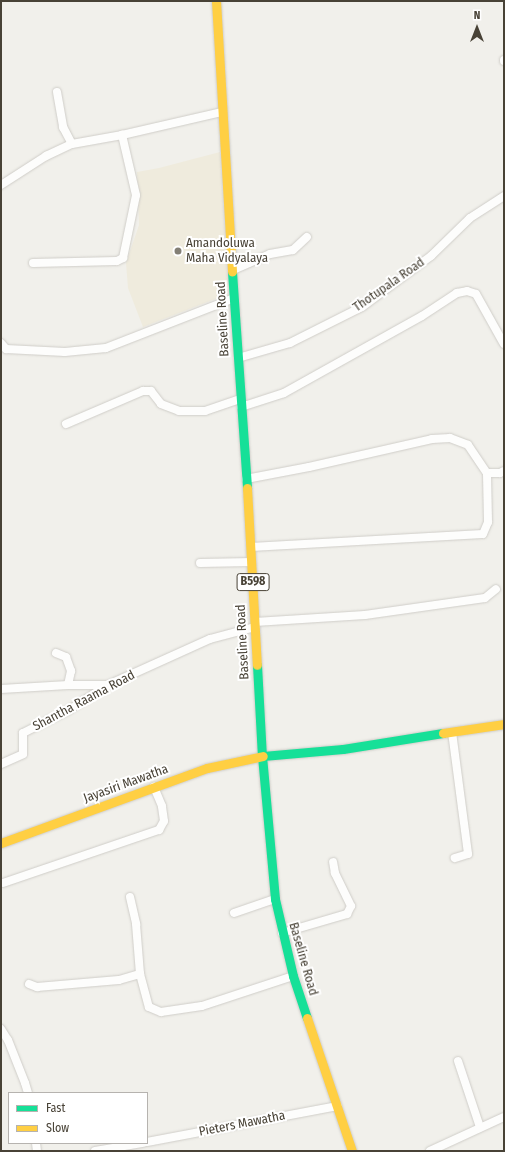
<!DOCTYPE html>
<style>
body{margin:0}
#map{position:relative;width:505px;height:1152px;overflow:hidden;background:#f1f0eb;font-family:"Fira Sans Condensed",sans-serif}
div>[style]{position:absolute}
.education>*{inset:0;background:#efebdd}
.roads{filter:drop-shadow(0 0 1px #cfcdc8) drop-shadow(0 0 1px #cfcdc8)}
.street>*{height:8px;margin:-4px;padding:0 4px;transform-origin:4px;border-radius:4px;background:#fdfdfc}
.fast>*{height:9px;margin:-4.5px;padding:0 4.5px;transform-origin:4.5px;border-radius:4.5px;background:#16e098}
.slow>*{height:9px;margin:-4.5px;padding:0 4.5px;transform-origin:4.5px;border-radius:4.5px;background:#ffcf43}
.dots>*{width:11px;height:11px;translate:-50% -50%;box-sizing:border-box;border:2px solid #fff;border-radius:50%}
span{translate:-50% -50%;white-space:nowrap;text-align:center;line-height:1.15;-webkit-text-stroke:4px #fff;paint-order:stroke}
.shield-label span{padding:1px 3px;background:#fff;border:1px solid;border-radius:3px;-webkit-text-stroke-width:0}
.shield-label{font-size:12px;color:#484236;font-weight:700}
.poi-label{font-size:13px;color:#484236}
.left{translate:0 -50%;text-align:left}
.street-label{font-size:13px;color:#484236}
.frame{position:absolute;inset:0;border:2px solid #484236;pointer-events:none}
.legend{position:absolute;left:8px;top:1092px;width:140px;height:52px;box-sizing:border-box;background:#fff;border:1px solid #b6b3af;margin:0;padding:5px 7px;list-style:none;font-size:12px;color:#484236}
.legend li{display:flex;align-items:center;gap:8px;height:20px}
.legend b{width:20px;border:1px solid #b6b3af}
.north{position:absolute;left:457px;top:8px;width:40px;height:40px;-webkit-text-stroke:3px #fff;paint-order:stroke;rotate:0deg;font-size:11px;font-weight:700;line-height:16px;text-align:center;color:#484236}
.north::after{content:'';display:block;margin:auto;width:14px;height:18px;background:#484236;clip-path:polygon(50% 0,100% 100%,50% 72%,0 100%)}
</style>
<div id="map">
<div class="education">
<i style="clip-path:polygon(220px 152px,228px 294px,143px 327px,128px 288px,126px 263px,139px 225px,137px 172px,159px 168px)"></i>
</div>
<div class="roads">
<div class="street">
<i style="left:504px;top:60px;width:1px;rotate:90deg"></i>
<i style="left:57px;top:92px;width:36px;rotate:80deg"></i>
<i style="left:63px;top:127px;width:19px;rotate:62deg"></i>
<i style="left:1px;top:185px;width:54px;rotate:-32.8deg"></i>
<i style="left:46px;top:156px;width:29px;rotate:-25deg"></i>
<i style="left:72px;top:144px;width:51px;rotate:-10.2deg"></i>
<i style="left:122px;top:135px;width:103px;rotate:-13deg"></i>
<i style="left:33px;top:263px;width:84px;rotate:-1.4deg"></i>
<i style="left:117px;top:261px;width:7px;rotate:-27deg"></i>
<i style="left:123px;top:258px;width:64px;rotate:-78.3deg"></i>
<i style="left:136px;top:195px;width:62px;rotate:-103.1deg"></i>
<i style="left:233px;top:270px;width:40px;rotate:-23.4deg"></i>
<i style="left:270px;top:254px;width:23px;rotate:-10deg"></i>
<i style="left:293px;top:250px;width:19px;rotate:-43deg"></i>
<i style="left:1px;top:343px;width:8px;rotate:50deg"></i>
<i style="left:6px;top:349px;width:59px;rotate:2.9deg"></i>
<i style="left:65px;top:352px;width:41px;rotate:-5.6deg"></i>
<i style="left:106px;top:348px;width:137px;rotate:-21.3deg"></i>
<i style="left:238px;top:358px;width:54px;rotate:-16.1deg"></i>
<i style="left:290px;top:343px;width:80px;rotate:-26.6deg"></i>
<i style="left:362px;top:307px;width:86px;rotate:-36.5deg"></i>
<i style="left:431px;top:256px;width:54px;rotate:-44.3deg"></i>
<i style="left:470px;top:218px;width:40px;rotate:-32.9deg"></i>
<i style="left:241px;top:407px;width:45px;rotate:-18deg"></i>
<i style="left:284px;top:393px;width:158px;rotate:-29.2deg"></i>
<i style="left:422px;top:316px;width:42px;rotate:-33.3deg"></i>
<i style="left:457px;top:293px;width:10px;rotate:-11deg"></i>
<i style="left:467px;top:291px;width:9px;rotate:18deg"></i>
<i style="left:476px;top:294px;width:57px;rotate:60.8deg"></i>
<i style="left:66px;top:424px;width:84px;rotate:-23.2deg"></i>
<i style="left:143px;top:391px;width:8px"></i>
<i style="left:151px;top:391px;width:16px;rotate:52deg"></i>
<i style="left:161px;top:404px;width:19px;rotate:21deg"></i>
<i style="left:179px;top:411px;width:26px"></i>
<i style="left:205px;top:411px;width:37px;rotate:-19deg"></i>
<i style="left:246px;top:479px;width:64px;rotate:-10.8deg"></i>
<i style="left:309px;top:467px;width:126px;rotate:-12.8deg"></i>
<i style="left:432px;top:439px;width:18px;rotate:-3deg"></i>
<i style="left:450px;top:438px;width:19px;rotate:21deg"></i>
<i style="left:468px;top:445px;width:34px;rotate:56deg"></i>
<i style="left:487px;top:473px;width:13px"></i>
<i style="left:500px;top:473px;width:4px;rotate:-27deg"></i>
<i style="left:251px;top:547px;width:232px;rotate:-3.2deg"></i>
<i style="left:483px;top:534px;width:13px;rotate:-67deg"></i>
<i style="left:488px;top:522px;width:49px;rotate:-91.2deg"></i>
<i style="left:200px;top:563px;width:52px;rotate:-1.1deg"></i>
<i style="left:255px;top:622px;width:110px;rotate:-3.6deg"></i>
<i style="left:365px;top:615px;width:121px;rotate:-8.1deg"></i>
<i style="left:485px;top:598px;width:14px;rotate:-39deg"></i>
<i style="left:56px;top:653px;width:11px;rotate:22deg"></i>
<i style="left:66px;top:657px;width:15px;rotate:70deg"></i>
<i style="left:71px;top:671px;width:14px;rotate:102deg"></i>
<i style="left:1px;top:689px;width:67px;rotate:-3.4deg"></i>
<i style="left:68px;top:685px;width:40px"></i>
<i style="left:452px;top:732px;width:123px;rotate:82.5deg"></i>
<i style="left:468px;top:854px;width:14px;rotate:163deg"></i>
<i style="left:1px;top:764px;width:24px;rotate:-24deg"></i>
<i style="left:23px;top:754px;width:21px;rotate:-90deg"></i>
<i style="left:23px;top:733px;width:51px;rotate:-26.6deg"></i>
<i style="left:69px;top:710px;width:46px;rotate:-32.7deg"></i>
<i style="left:108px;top:685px;width:112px;rotate:-24.3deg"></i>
<i style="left:210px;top:639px;width:47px;rotate:-14.9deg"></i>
<i style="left:3px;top:883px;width:165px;rotate:-18.8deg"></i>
<i style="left:159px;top:830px;width:10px;rotate:-61deg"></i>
<i style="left:164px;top:821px;width:15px;rotate:-98deg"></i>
<i style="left:162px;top:806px;width:21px;rotate:-113deg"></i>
<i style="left:130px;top:897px;width:28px;rotate:77deg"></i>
<i style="left:136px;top:924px;width:50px;rotate:85.4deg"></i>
<i style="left:140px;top:974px;width:34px;rotate:75deg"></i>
<i style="left:149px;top:1007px;width:13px;rotate:23deg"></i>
<i style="left:161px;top:1012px;width:41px;rotate:-8.3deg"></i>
<i style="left:202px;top:1006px;width:96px;rotate:-18.2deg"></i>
<i style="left:234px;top:913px;width:43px;rotate:-18.9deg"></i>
<i style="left:282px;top:933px;width:68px;rotate:-16.3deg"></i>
<i style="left:347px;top:914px;width:9px;rotate:-63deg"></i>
<i style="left:351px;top:906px;width:37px;rotate:-116deg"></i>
<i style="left:335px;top:873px;width:11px;rotate:-100deg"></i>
<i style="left:29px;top:984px;width:9px;rotate:21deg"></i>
<i style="left:37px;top:987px;width:82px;rotate:-4.9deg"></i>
<i style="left:119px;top:980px;width:22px;rotate:-16deg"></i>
<i style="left:1px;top:1029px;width:13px;rotate:58deg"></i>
<i style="left:8px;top:1040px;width:46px;rotate:68.4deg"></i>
<i style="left:25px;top:1083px;width:10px;rotate:73deg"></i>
<i style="left:458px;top:1061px;width:70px;rotate:71.6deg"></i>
<i style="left:147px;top:1142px;width:194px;rotate:-10.7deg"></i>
<i style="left:36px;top:1143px;width:8px;rotate:83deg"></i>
<i style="left:95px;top:1151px;width:49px;rotate:-9.5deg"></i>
<i style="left:430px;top:1151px;width:81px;rotate:-24.7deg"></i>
</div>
<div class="fast">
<i style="left:232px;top:272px;width:217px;rotate:86deg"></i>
<i style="left:257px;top:665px;width:91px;rotate:86.9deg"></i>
<i style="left:262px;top:756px;width:144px;rotate:84.8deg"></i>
<i style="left:275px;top:899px;width:79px;rotate:76.8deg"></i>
<i style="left:293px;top:976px;width:44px;rotate:71.6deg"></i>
<i style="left:263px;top:756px;width:80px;rotate:-5deg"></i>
<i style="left:343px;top:749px;width:101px;rotate:-9.1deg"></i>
</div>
<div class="slow">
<i style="left:216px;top:1px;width:271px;rotate:86.6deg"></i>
<i style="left:247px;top:488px;width:177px;rotate:86.8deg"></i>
<i style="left:443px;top:733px;width:62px;rotate:-8.4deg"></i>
<i style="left:1px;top:843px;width:219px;rotate:-20deg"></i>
<i style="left:207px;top:768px;width:57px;rotate:-12.1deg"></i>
<i style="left:307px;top:1018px;width:140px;rotate:71.3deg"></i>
</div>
</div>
<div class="dots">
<i style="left:178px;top:251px;background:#837f75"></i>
</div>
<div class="shield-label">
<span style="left:253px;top:582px">B598</span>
</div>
<div class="poi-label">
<span class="left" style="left:186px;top:251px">Amandoluwa<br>Maha Vidyalaya</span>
</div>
<div class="street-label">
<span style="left:389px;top:285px;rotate:-35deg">Thotupala Road</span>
<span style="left:223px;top:319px;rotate:-93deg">Baseline Road</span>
<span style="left:243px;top:642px;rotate:-93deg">Baseline Road</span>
<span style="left:84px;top:701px;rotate:-28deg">Shantha Raama Road</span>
<span style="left:126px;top:784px;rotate:-20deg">Jayasiri Mawatha</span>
<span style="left:303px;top:959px;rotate:74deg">Baseline Road</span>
<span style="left:242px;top:1124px;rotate:-11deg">Pieters Mawatha</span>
</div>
<div class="frame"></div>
<ul class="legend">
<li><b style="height:5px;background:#16e098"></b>Fast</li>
<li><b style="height:5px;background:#ffcf43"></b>Slow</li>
</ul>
<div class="north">N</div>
</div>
